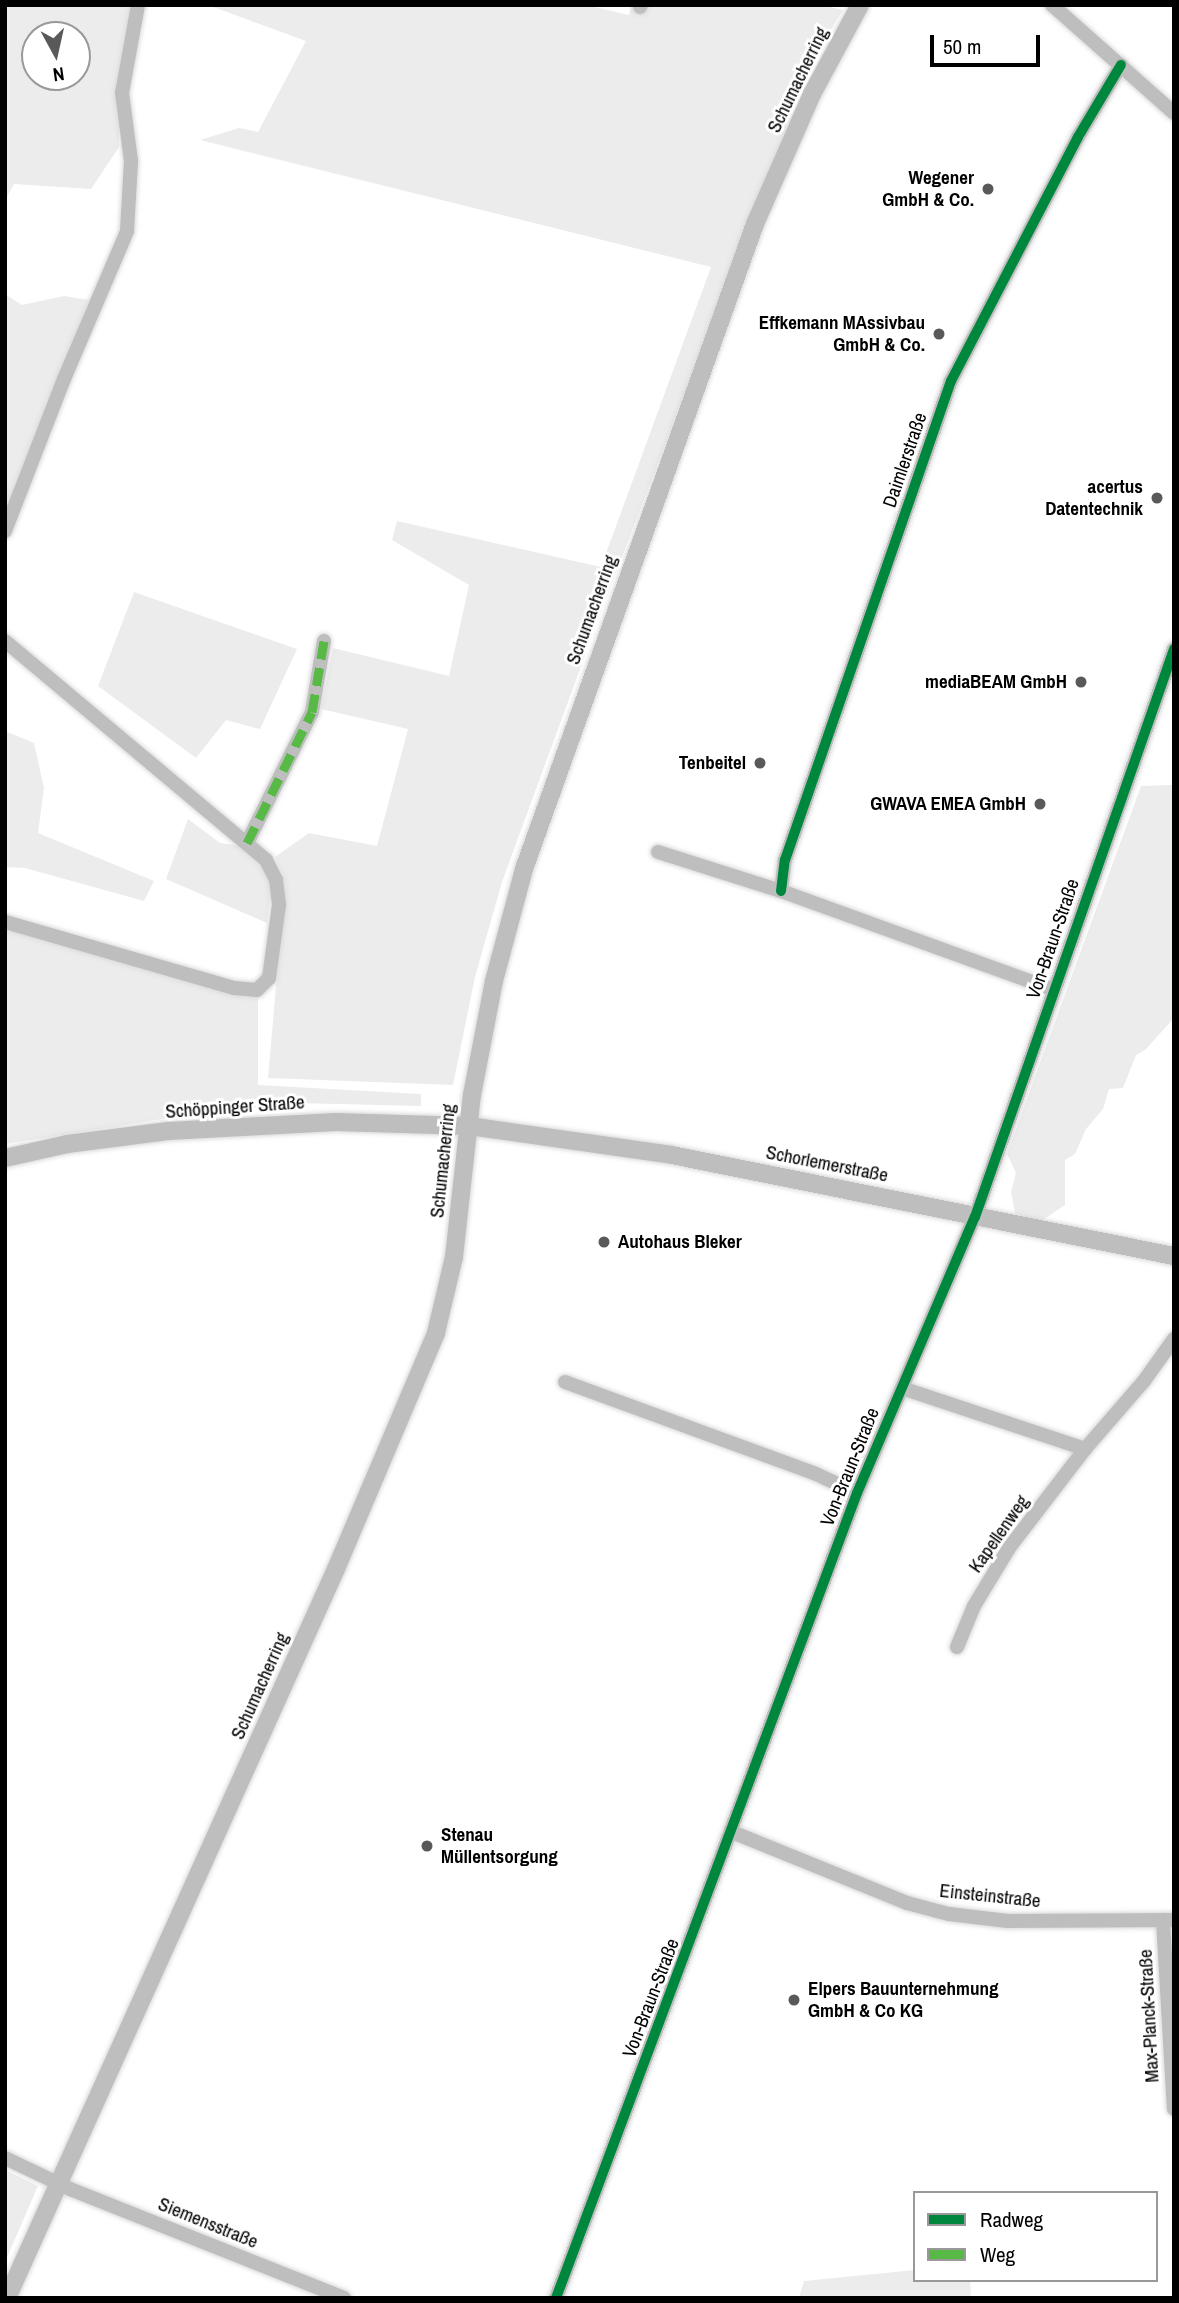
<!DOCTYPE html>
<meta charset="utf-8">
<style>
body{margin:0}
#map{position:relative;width:1179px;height:2303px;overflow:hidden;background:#fff;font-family:"Archivo Narrow",sans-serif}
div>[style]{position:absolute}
.green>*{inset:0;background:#ececec}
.roads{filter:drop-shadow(0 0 2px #dbdbdb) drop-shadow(0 0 2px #dbdbdb)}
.minor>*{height:14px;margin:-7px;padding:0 7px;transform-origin:7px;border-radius:7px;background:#bebebe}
.major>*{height:18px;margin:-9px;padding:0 9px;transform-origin:9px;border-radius:9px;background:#bebebe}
.quiet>*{height:9px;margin-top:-4.5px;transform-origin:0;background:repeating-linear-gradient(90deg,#58b947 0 18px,transparent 0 27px)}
.cycleway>*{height:10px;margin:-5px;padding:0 5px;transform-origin:5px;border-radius:5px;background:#00873e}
.dots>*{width:19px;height:19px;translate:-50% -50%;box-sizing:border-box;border:4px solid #fff;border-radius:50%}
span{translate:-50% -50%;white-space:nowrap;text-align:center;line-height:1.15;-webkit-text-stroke:6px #fff;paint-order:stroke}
.street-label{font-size:19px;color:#000}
.poi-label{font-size:19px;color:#000;font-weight:700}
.right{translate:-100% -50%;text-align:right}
.left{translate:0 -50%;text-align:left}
.frame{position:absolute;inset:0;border:7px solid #000;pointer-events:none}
.legend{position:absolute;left:913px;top:2191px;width:245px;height:91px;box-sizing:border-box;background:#fff;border:2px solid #999;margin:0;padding:9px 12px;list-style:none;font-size:21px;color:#000}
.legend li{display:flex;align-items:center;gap:14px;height:35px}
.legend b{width:35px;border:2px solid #999}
.north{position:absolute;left:21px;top:21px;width:70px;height:70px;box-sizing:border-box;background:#fff;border:2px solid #999;border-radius:50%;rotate:172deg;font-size:19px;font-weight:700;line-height:28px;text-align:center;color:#000}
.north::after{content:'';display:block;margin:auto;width:24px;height:32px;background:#595959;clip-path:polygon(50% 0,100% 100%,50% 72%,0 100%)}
.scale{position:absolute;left:930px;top:35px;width:110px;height:32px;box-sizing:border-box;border:4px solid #000;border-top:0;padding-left:9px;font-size:21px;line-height:24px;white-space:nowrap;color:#000;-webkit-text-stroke:5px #fff;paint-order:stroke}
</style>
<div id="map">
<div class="green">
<i style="clip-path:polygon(evenodd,5px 5px,131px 5px,119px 76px,119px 147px,91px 189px,14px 184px,5px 200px,5px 5px,35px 35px,77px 35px,77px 77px,35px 77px,35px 35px)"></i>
<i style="clip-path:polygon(208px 5px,586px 5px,629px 15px,631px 5px,821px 5px,843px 10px,812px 61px,602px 609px,502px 882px,475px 977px,453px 1085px,268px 1078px,284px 895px,283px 876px,275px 857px,309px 833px,377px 846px,408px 729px,321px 709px,333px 648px,449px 676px,469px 585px,392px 540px,397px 521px,601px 567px,711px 267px,200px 140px,239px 128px,258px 132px,306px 41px)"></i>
<i style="clip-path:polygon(5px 294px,22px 305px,64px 296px,89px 300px,5px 512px)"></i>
<i style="clip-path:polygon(134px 592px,297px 649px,260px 729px,226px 720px,196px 758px,98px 686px)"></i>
<i style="clip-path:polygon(5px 731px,34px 743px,44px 788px,38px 833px,154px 881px,144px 901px,25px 868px,5px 867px)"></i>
<i style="clip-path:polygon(1174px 785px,1174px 1018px,1145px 1050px,1136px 1055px,1123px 1088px,1109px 1089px,1103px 1109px,1086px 1129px,1075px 1154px,1065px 1160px,1065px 1205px,1038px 1223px,1015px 1213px,1011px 1192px,1016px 1173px,1007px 1154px,1141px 786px)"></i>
<i style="clip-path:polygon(188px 819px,220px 843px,245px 846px,268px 873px,271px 888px,267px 923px,166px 879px)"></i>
<i style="clip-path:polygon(5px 927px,28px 930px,258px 997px,258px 1085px,421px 1094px,421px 1106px,296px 1103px,162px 1119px,5px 1144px)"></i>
<i style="clip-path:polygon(5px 2170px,38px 2186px,5px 2262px)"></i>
<i style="clip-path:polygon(915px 2270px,915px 2280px,970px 2280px,971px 2298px,799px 2298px,804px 2281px)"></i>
</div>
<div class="roads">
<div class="minor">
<i style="left:1052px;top:5px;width:163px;rotate:41.5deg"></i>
<i style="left:640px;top:7px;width:2px;rotate:-63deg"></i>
<i style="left:5px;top:531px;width:163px;rotate:-68.8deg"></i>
<i style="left:64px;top:379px;width:161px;rotate:-66.9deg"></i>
<i style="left:127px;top:231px;width:70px;rotate:-86.7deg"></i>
<i style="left:131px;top:161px;width:69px;rotate:-97.5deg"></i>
<i style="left:122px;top:93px;width:89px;rotate:-79.7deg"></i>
<i style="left:5px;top:641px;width:341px;rotate:40deg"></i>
<i style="left:266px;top:860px;width:22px;rotate:63deg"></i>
<i style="left:276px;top:880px;width:25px;rotate:83deg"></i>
<i style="left:279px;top:905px;width:74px;rotate:97.8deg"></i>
<i style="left:269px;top:978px;width:17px;rotate:135deg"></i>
<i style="left:257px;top:990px;width:23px;rotate:-175deg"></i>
<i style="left:234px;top:988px;width:238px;rotate:-163.9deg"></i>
<i style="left:247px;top:843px;width:146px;rotate:-63.6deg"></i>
<i style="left:312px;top:712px;width:72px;rotate:-80.4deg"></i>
<i style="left:658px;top:852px;width:129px;rotate:17.6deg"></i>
<i style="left:781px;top:891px;width:290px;rotate:19.9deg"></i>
<i style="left:781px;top:891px;width:31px;rotate:-83deg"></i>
<i style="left:785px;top:860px;width:507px;rotate:-70.89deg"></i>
<i style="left:951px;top:381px;width:275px;rotate:-62.5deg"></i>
<i style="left:1078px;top:137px;width:84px;rotate:-59.2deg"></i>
<i style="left:565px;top:1382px;width:267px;rotate:20.1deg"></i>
<i style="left:816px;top:1474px;width:45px;rotate:24.9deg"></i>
<i style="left:902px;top:1388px;width:193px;rotate:18.4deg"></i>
<i style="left:957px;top:1647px;width:44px;rotate:-67.5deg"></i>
<i style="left:974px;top:1606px;width:68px;rotate:-58.9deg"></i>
<i style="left:1009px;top:1548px;width:125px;rotate:-52.5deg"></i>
<i style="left:1085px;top:1449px;width:90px;rotate:-49.1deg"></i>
<i style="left:1144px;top:1381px;width:52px;rotate:-54.5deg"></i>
<i style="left:732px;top:1832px;width:189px;rotate:22.1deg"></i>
<i style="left:907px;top:1903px;width:43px;rotate:14.7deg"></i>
<i style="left:949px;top:1914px;width:59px;rotate:6.8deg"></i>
<i style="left:1008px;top:1921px;width:166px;rotate:-0.3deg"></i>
<i style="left:1163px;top:1920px;width:189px;rotate:86.7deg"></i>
<i style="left:5px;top:2158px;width:72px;rotate:25.5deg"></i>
<i style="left:70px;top:2189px;width:295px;rotate:21.7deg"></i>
<i style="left:556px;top:2298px;width:859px;rotate:-69.5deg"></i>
<i style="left:857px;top:1493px;width:300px;rotate:-66.9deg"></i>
<i style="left:975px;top:1217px;width:602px;rotate:-70.69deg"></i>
</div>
<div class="major">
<i style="left:5px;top:1158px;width:64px;rotate:-12.7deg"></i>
<i style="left:67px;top:1144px;width:102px;rotate:-7.3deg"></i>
<i style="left:168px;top:1131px;width:168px;rotate:-3.1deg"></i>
<i style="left:336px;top:1122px;width:133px;rotate:1.7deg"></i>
<i style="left:469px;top:1126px;width:205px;rotate:8.1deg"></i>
<i style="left:672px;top:1155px;width:512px;rotate:11.38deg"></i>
<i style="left:7px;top:2298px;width:800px;rotate:-65.71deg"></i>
<i style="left:336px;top:1569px;width:256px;rotate:-67deg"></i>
<i style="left:436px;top:1333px;width:78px;rotate:-76.7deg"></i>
<i style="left:454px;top:1257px;width:163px;rotate:-83.7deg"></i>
<i style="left:472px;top:1095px;width:116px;rotate:-79.1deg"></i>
<i style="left:494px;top:981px;width:116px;rotate:-75deg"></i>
<i style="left:524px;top:869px;width:685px;rotate:-70.3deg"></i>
<i style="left:755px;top:224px;width:142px;rotate:-66.3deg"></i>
<i style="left:812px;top:94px;width:101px;rotate:-61.7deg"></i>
</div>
</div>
<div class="quiet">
<i style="left:247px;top:843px;width:146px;rotate:-63.6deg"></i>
<i style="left:312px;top:712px;width:72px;rotate:-80.4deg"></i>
</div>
<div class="cycleway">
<i style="left:781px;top:891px;width:31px;rotate:-83deg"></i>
<i style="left:785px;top:860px;width:507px;rotate:-70.89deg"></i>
<i style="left:951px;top:381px;width:275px;rotate:-62.5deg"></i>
<i style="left:1078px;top:137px;width:84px;rotate:-59.2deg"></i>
<i style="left:556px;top:2298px;width:859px;rotate:-69.5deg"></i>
<i style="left:857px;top:1493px;width:300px;rotate:-66.9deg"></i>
<i style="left:975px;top:1217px;width:602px;rotate:-70.69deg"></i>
</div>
<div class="dots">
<i style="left:988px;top:189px;background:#595959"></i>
<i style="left:939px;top:334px;background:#595959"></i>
<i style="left:1157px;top:498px;background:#595959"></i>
<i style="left:1081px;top:682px;background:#595959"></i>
<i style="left:760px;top:763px;background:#595959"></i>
<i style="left:1040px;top:804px;background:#595959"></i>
<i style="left:604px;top:1242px;background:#595959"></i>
<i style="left:427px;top:1846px;background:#595959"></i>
<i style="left:794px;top:2000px;background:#595959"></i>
</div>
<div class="street-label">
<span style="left:798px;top:80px;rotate:-64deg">Schumacherring</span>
<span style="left:905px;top:460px;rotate:-71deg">Daimlerstraße</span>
<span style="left:592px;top:610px;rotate:-70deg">Schumacherring</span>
<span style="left:1053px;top:939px;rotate:-71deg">Von-Braun-Straße</span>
<span style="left:235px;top:1107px;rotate:-4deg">Schöppinger Straße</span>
<span style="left:443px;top:1161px;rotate:-84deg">Schumacherring</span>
<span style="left:827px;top:1164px;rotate:11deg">Schorlemerstraße</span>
<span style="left:850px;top:1467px;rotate:-68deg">Von-Braun-Straße</span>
<span style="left:999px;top:1534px;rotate:-55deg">Kapellenweg</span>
<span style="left:260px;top:1686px;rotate:-66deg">Schumacherring</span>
<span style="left:990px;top:1896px;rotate:6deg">Einsteinstraße</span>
<span style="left:651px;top:1998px;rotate:-69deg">Von-Braun-Straße</span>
<span style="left:1149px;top:2016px;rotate:-93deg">Max-Planck-Straße</span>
<span style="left:208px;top:2223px;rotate:22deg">Siemensstraße</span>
</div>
<div class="poi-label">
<span class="right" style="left:974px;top:189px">Wegener<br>GmbH &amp; Co.</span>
<span class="right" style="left:925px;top:334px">Effkemann MAssivbau<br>GmbH &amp; Co.</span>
<span class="right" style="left:1143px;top:498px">acertus<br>Datentechnik</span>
<span class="right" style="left:1067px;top:682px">mediaBEAM GmbH</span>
<span class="right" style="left:746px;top:763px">Tenbeitel</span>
<span class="right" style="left:1026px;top:804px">GWAVA EMEA GmbH</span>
<span class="left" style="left:618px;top:1242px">Autohaus Bleker</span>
<span class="left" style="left:441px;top:1846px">Stenau<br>Müllentsorgung</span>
<span class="left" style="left:808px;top:2000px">Elpers Bauunternehmung<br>GmbH &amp; Co KG</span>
</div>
<div class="frame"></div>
<ul class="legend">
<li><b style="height:9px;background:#00873e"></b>Radweg</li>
<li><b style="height:9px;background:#58b947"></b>Weg</li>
</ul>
<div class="north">N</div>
<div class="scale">50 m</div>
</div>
